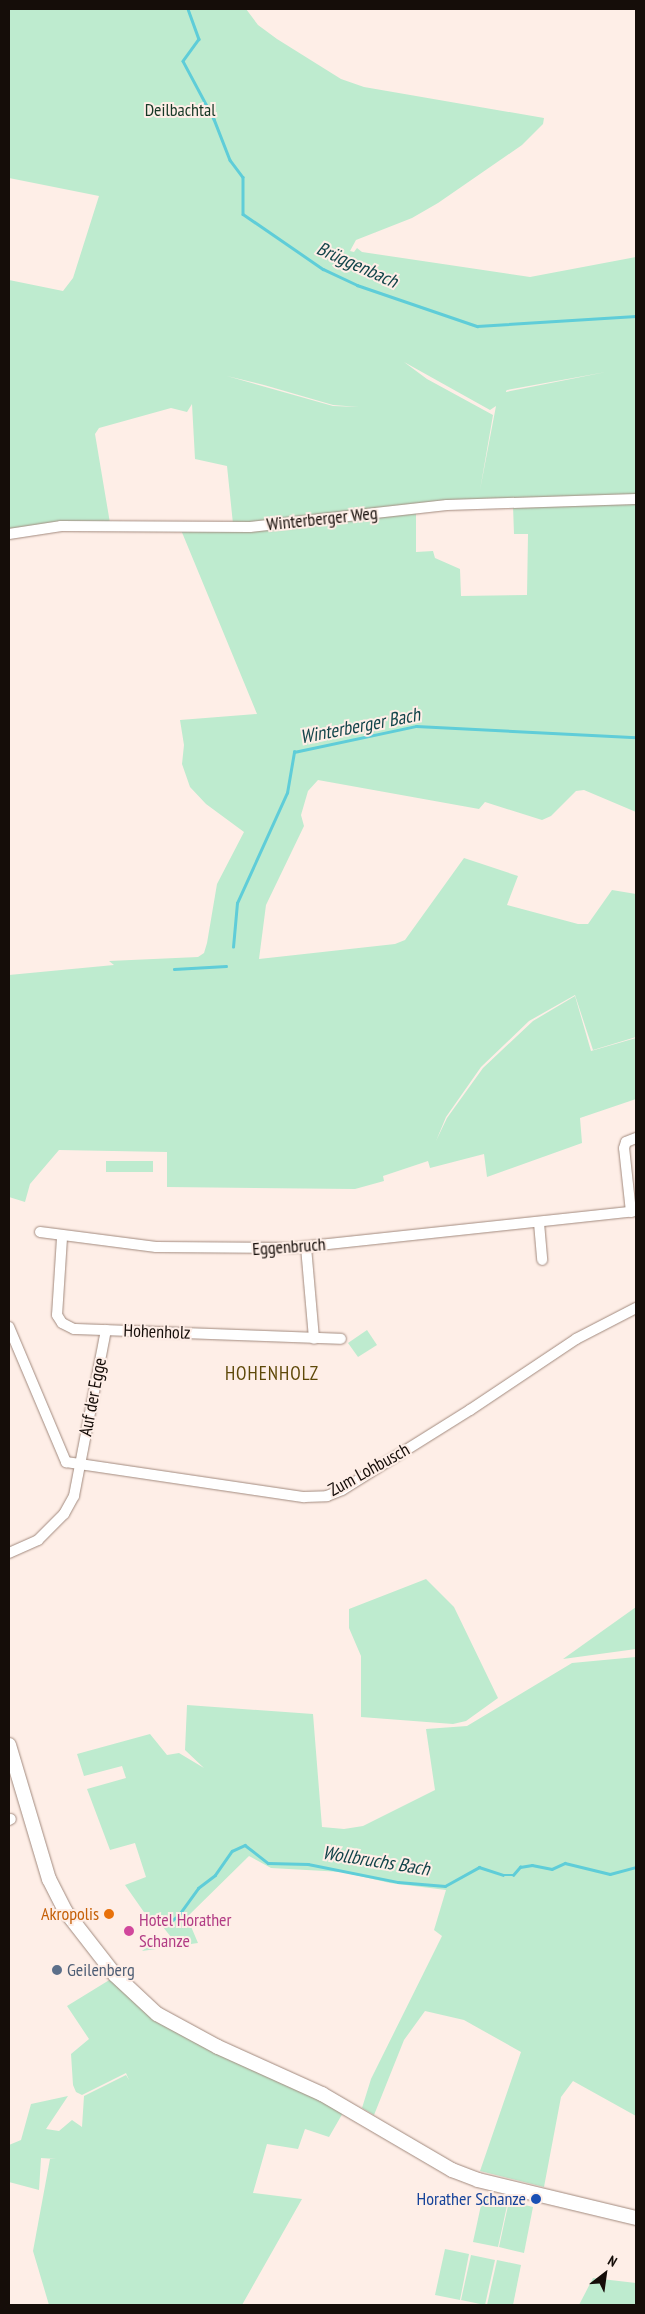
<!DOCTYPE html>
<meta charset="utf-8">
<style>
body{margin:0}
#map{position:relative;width:645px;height:2314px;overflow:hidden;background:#feeee7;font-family:"PT Sans Narrow",sans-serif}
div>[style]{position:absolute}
.green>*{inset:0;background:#beebcf}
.stream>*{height:2.5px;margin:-1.25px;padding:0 1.25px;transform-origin:1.25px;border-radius:1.25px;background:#5fcdd8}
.roads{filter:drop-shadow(0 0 1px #a28a7e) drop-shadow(0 0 1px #a28a7e)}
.street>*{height:10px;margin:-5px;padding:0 5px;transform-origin:5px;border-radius:5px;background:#fff}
.secondary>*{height:14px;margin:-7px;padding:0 7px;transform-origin:7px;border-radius:7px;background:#fff}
.dots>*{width:14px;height:14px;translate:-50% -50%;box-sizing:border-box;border:2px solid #feeee7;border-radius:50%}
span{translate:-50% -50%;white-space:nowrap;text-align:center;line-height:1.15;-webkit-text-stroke:4px #feeee7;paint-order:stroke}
.park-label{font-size:18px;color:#163826}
.street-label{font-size:18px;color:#150d09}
.food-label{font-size:18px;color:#c56008}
.right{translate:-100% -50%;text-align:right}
.hotel-label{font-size:18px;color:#b23c85}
.left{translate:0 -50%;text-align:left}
.service-label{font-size:18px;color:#4e5e75}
.transit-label{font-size:18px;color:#164399}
.water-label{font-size:19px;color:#12444a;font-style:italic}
.neighbourhood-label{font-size:19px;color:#5e4809;letter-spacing:1px}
.frame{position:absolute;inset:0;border:10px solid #150d09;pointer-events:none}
.north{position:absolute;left:580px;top:2249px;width:50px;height:50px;-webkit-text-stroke:4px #feeee7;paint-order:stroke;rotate:30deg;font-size:14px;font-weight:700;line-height:20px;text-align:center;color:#150d09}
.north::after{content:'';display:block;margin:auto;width:18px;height:22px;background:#150d09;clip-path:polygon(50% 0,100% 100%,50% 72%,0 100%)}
</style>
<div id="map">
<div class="green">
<i style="clip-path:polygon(evenodd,9px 9px,246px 9px,258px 25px,277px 39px,341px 79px,364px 87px,544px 118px,543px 124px,522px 145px,438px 203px,412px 218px,356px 240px,350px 251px,354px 252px,357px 248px,362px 252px,530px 277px,636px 257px,636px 496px,478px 499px,233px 524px,227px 466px,195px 459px,192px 404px,187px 412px,171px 408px,99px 428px,95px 434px,110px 523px,9px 531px,9px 280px,63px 291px,73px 278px,99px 196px,9px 178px,9px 9px,404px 362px,490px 410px,496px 406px,480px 490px,493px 415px,427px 379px,404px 362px,9px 9px,606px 372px,506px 392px,506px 391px,507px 390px,606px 372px,9px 9px,227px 376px,264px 385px,333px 405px,359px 407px,333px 406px,227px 376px)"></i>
<i style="clip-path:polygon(636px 503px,636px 812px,584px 790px,576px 791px,551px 816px,542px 820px,485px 802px,479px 809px,318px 780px,308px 791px,301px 815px,304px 826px,266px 905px,259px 959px,395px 944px,405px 940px,464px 858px,518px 876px,507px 905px,578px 924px,588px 924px,612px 890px,636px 894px,636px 1037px,593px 1050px,575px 995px,529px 1021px,481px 1067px,446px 1117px,436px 1141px,447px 1118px,483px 1068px,533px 1021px,575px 996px,591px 1051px,636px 1038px,636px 1099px,580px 1118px,582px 1143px,487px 1177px,484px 1154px,430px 1168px,428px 1161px,383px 1176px,384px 1181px,355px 1189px,167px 1187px,167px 1152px,59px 1150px,30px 1184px,25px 1202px,9px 1197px,9px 975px,114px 965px,109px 961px,198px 957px,204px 953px,207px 943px,217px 884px,244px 832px,206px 804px,190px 787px,182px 764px,184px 745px,180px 720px,257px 714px,181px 530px,296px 528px,416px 512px,416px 552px,433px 551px,435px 558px,460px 569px,461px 596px,527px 595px,528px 534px,514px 534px,513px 506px)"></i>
<i style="clip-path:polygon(106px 1161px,153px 1161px,153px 1172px,106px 1172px)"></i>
<i style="clip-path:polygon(367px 1330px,377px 1345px,358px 1357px,348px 1343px)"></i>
<i style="clip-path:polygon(426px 1579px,454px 1607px,498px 1698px,466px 1721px,453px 1724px,361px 1717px,361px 1656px,349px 1628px,349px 1609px)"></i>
<i style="clip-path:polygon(636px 1607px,636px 1649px,563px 1659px)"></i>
<i style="clip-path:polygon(636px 1657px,636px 2116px,573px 2081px,561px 2097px,544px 2187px,480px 2171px,521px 2052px,464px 2020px,425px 2011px,404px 2040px,374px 2115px,362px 2108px,371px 2079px,442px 1936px,434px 1930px,446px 1890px,390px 1883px,342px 1872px,271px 1868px,249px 1856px,187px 1917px,198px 1943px,142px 1951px,157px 1940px,161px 1944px,171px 1937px,159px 1922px,153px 1925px,125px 1885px,146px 1877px,135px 1843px,110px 1850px,87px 1789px,126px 1778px,122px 1766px,84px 1776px,77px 1754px,150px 1734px,167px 1755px,179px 1753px,204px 1768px,185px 1750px,187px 1705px,313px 1714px,322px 1827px,344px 1829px,363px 1826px,435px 1790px,426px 1729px,467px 1726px,572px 1663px)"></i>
<i style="clip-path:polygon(111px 1979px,129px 1995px,344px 2111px,329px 2137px,305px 2129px,298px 2149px,267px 2144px,253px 2193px,302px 2199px,242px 2305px,49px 2305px,33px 2251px,50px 2159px,56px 2159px,41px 2158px,39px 2190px,9px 2182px,9px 2145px,21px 2140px,31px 2104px,68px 2096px,46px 2129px,59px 2131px,72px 2120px,82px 2127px,84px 2096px,126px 2075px,129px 2080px,126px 2073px,82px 2095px,76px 2092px,73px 2085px,71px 2054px,89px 2039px,67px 2006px)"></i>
<i style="clip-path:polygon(483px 2196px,508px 2201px,498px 2247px,473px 2242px)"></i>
<i style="clip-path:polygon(509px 2201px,533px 2207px,524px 2253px,499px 2247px)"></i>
<i style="clip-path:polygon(445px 2249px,469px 2254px,460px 2300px,435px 2295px)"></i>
<i style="clip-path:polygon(471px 2255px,495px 2260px,485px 2305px,461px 2300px)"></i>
<i style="clip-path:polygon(497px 2260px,521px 2265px,513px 2305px,487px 2305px)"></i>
<i style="clip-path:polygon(593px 2278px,636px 2283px,636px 2304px,579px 2305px)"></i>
</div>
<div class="stream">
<i style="left:188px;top:9px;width:32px;rotate:70deg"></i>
<i style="left:199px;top:39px;width:27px;rotate:126deg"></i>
<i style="left:183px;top:61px;width:66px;rotate:61.9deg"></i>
<i style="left:214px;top:119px;width:44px;rotate:68.7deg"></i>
<i style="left:230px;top:160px;width:21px;rotate:53deg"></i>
<i style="left:243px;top:177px;width:37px;rotate:90deg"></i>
<i style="left:243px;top:214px;width:97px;rotate:34.5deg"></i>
<i style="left:323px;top:269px;width:38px;rotate:25deg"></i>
<i style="left:357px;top:285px;width:127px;rotate:18.9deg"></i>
<i style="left:477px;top:326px;width:159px;rotate:-3.6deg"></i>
<i style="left:233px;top:947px;width:44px;rotate:-84.8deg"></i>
<i style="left:237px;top:903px;width:121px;rotate:-65.6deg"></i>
<i style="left:287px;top:793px;width:42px;rotate:-80.3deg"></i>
<i style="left:294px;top:752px;width:125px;rotate:-12deg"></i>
<i style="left:416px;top:726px;width:220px;rotate:2.9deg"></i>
<i style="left:174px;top:969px;width:52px;rotate:-3.3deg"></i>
<i style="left:168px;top:1923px;width:12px;rotate:-35deg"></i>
<i style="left:178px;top:1916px;width:34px;rotate:-54deg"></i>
<i style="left:198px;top:1888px;width:21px;rotate:-37deg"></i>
<i style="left:215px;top:1875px;width:29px;rotate:-55deg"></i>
<i style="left:232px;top:1851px;width:14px;rotate:-25deg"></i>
<i style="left:245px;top:1845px;width:29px;rotate:38deg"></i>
<i style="left:268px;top:1863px;width:40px;rotate:1.4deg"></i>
<i style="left:308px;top:1864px;width:92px;rotate:11.3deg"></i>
<i style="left:398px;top:1882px;width:47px;rotate:4.9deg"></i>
<i style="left:445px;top:1886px;width:39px;rotate:-29deg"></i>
<i style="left:479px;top:1867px;width:25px;rotate:18deg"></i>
<i style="left:503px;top:1875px;width:10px"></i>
<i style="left:513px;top:1875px;width:11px;rotate:-49deg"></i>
<i style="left:520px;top:1867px;width:12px;rotate:-9deg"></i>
<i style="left:532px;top:1865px;width:20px;rotate:11deg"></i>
<i style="left:552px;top:1869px;width:14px;rotate:-25deg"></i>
<i style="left:565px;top:1863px;width:46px;rotate:13.7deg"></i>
<i style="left:610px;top:1874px;width:27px;rotate:-15deg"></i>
</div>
<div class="roads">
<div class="street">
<i style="left:9px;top:534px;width:53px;rotate:-8.7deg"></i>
<i style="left:61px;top:526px;width:189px;rotate:0.3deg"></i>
<i style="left:250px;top:527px;width:198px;rotate:-6.4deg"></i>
<i style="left:447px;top:505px;width:189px;rotate:-1.8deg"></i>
<i style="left:631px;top:1212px;width:64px;rotate:-96.2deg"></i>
<i style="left:624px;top:1148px;width:6px;rotate:-72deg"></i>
<i style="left:626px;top:1142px;width:11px;rotate:-22deg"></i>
<i style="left:539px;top:1223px;width:37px;rotate:85deg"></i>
<i style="left:40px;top:1232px;width:117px;rotate:7.4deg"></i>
<i style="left:156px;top:1247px;width:135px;rotate:0.4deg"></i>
<i style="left:291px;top:1248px;width:347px;rotate:-6.1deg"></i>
<i style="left:62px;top:1238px;width:77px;rotate:93.7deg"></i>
<i style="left:57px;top:1315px;width:9px;rotate:58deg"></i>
<i style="left:62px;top:1323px;width:13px;rotate:27deg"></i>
<i style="left:74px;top:1329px;width:267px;rotate:2.1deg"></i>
<i style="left:306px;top:1247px;width:92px;rotate:85deg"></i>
<i style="left:9px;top:1327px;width:147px;rotate:67.1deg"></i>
<i style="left:66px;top:1462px;width:241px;rotate:8.4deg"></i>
<i style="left:304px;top:1497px;width:23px;rotate:-2deg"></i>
<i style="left:327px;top:1496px;width:16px;rotate:-22deg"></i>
<i style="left:342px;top:1490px;width:151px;rotate:-32deg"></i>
<i style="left:470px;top:1410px;width:128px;rotate:-33.8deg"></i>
<i style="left:576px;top:1339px;width:68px;rotate:-27.3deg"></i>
<i style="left:9px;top:1553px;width:32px;rotate:-24deg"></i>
<i style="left:38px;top:1540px;width:37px;rotate:-45deg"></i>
<i style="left:64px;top:1514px;width:21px;rotate:-61deg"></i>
<i style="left:74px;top:1496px;width:169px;rotate:-79.1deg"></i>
<i style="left:9px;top:1820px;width:2px;rotate:-27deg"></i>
</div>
<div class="secondary">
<i style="left:9px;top:1745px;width:140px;rotate:73.4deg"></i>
<i style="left:49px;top:1879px;width:37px;rotate:63deg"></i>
<i style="left:66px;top:1912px;width:80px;rotate:52.1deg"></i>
<i style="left:115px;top:1975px;width:57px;rotate:42.9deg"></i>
<i style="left:157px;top:2014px;width:69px;rotate:28.4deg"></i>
<i style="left:218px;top:2047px;width:114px;rotate:24.3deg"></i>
<i style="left:322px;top:2094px;width:151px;rotate:30.3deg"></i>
<i style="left:452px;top:2170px;width:28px;rotate:21deg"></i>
<i style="left:478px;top:2180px;width:163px;rotate:13.5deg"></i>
</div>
</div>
<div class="dots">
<i style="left:109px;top:1914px;background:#e8710a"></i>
<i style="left:129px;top:1931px;background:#d1479c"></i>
<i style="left:57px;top:1970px;background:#5c6f8a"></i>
<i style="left:536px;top:2199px;background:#1a4fb4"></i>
</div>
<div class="park-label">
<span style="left:180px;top:110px">Deilbachtal</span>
</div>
<div class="street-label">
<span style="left:322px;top:519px;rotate:-6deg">Winterberger Weg</span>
<span style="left:289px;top:1247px;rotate:-4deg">Eggenbruch</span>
<span style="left:157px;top:1332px;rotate:2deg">Hohenholz</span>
<span style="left:93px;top:1397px;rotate:-79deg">Auf der Egge</span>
<span style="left:369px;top:1470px;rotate:-29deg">Zum Lohbusch</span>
</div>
<div class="food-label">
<span class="right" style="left:99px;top:1914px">Akropolis</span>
</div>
<div class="hotel-label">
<span class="left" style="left:139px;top:1931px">Hotel Horather<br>Schanze</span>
</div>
<div class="service-label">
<span class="left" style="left:67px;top:1970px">Geilenberg</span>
</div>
<div class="transit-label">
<span class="right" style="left:526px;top:2199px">Horather Schanze</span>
</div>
<div class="water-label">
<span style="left:357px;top:265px;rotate:24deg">Brüggenbach</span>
<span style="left:360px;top:726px;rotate:-11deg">Winterberger Bach</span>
<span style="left:376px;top:1861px;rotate:9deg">Wollbruchs Bach</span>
</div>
<div class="neighbourhood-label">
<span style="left:272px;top:1374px">HOHENHOLZ</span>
</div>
<div class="frame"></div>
<div class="north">N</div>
</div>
